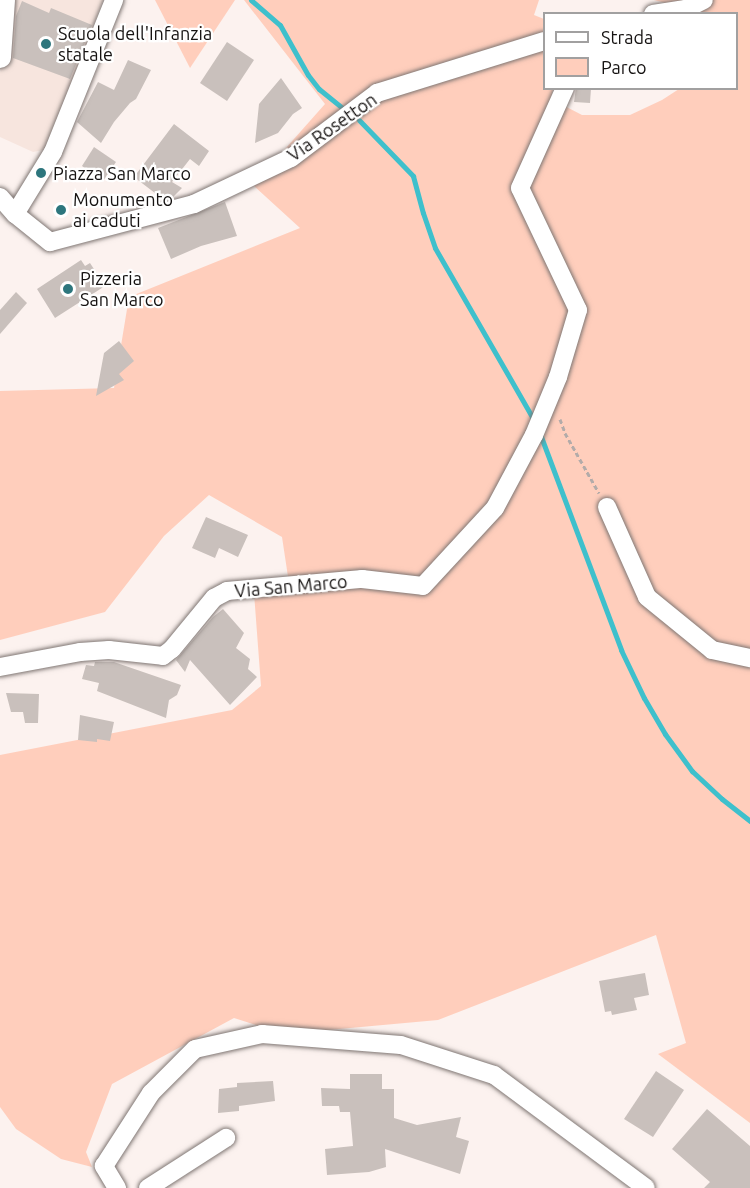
<!DOCTYPE html>
<style>
body{margin:0}
#map{position:relative;width:750px;height:1188px;overflow:hidden;background:#fcf2ef;font-family:Ubuntu,sans-serif}
div>[style]{position:absolute}
.built>*{inset:0;background:#f7e5de}
.green>*{inset:0;background:#ffcebc}
.stream>*{height:5px;margin:-2.5px;padding:0 2.5px;transform-origin:2.5px;border-radius:2.5px;background:#3ec0cc}
.building>*{inset:0;background:#c9c0bc}
.path>*{height:3px;margin-top:-1.5px;transform-origin:0;background:repeating-linear-gradient(90deg,#b3aba9 0 4.5px,transparent 0 7.5px)}
.roads{filter:drop-shadow(0 0 2px #7f7673) drop-shadow(0 0 2px #7f7673)}
.minor>*{height:18px;margin:-9px;padding:0 9px;transform-origin:9px;border-radius:9px;background:#fff}
.tertiary>*{height:22px;margin:-11px;padding:0 11px;transform-origin:11px;border-radius:11px;background:#fff}
.dots>*{width:16px;height:16px;translate:-50% -50%;box-sizing:border-box;border:3px solid #fff;border-radius:50%}
span{translate:-50% -50%;white-space:nowrap;text-align:center;line-height:1.15;-webkit-text-stroke:4.5px #fff;paint-order:stroke}
.poi-label{font-size:18px;color:#151211}
.left{translate:0 -50%;text-align:left}
.street-label{font-size:18px;color:#151211}
.legend{position:absolute;left:543px;top:12px;width:195px;height:78px;box-sizing:border-box;background:#fff;border:2px solid #a1a0a0;margin:0;padding:8px 10px;list-style:none;font-size:18px;color:#151211}
.legend li{display:flex;align-items:center;gap:12px;height:30px}
.legend b{width:30px;border:2px solid #a1a0a0}
</style>
<div id="map">
<div class="built">
<i style="clip-path:polygon(8px 0,103px 0,48px 144px,43px 150px,33px 152px,0 137px,0 73px)"></i>
</div>
<div class="green">
<i style="clip-path:polygon(155px 0,235px 0,190px 68px)"></i>
<i style="clip-path:polygon(244px 0,539px 0,534px 15px,544px 19px,544px 88px,553px 89px,551px 99px,582px 115px,630px 115px,662px 100px,679px 89px,736px 88px,736px 14px,705px 13px,654px 0,750px 0,750px 1123px,658px 1054px,686px 1043px,656px 935px,438px 1020px,284px 1034px,234px 1018px,112px 1084px,86px 1152px,92px 1167px,61px 1159px,16px 1129px,0 1107px,0 755px,232px 710px,261px 686px,254px 593px,290px 590px,282px 537px,209px 495px,164px 536px,105px 612px,0 640px,0 391px,114px 388px,129px 297px,300px 228px,253px 185px,325px 104px)"></i>
</div>
<div class="stream">
<i style="left:251px;top:0;width:38px;rotate:41deg"></i>
<i style="left:280px;top:25px;width:57px;rotate:60.8deg"></i>
<i style="left:308px;top:75px;width:18px;rotate:52deg"></i>
<i style="left:319px;top:89px;width:32px;rotate:39deg"></i>
<i style="left:359px;top:120px;width:78px;rotate:46deg"></i>
<i style="left:413px;top:176px;width:38px;rotate:75deg"></i>
<i style="left:423px;top:213px;width:37px;rotate:71deg"></i>
<i style="left:435px;top:248px;width:198px;rotate:60.1deg"></i>
<i style="left:540px;top:434px;width:231px;rotate:69.4deg"></i>
<i style="left:621px;top:650px;width:53px;rotate:64.4deg"></i>
<i style="left:644px;top:698px;width:42px;rotate:59.7deg"></i>
<i style="left:665px;top:734px;width:46px;rotate:53.9deg"></i>
<i style="left:692px;top:771px;width:41px;rotate:43deg"></i>
<i style="left:722px;top:799px;width:36px;rotate:38deg"></i>
</div>
<div class="building">
<i style="clip-path:polygon(22px 1px,49px 13px,51px 8px,92px 25px,70px 79px,13px 58px,16px 16px)"></i>
<i style="clip-path:polygon(227px 42px,254px 60px,227px 101px,200px 83px)"></i>
<i style="clip-path:polygon(128px 60px,151px 70px,136px 99px,130px 103px,114px 122px,101px 143px,77px 122px,98px 82px,114px 90px)"></i>
<i style="clip-path:polygon(281px 78px,302px 108px,293px 114px,278px 133px,255px 143px,259px 104px)"></i>
<i style="clip-path:polygon(576px 88px,591px 88px,590px 103px,574px 102px)"></i>
<i style="clip-path:polygon(174px 124px,209px 151px,199px 166px,190px 159px,172px 182px,182px 188px,172px 198px,164px 200px,134px 177px)"></i>
<i style="clip-path:polygon(94px 147px,116px 162px,103px 181px,82px 166px)"></i>
<i style="clip-path:polygon(225px 202px,237px 236px,201px 246px,171px 259px,158px 228px)"></i>
<i style="clip-path:polygon(81px 260px,85px 266px,90px 263px,105px 286px,55px 318px,37px 289px)"></i>
<i style="clip-path:polygon(16px 292px,27px 303px,0 334px,0 310px)"></i>
<i style="clip-path:polygon(119px 341px,134px 361px,119px 374px,124px 380px,96px 396px,104px 353px)"></i>
<i style="clip-path:polygon(206px 517px,248px 535px,238px 557px,219px 548px,215px 558px,192px 548px)"></i>
<i style="clip-path:polygon(223px 609px,244px 633px,236px 648px,250px 659px,248px 669px,257px 677px,230px 705px,190px 660px,185px 672px,176px 660px,213px 617px)"></i>
<i style="clip-path:polygon(95px 662px,114px 662px,181px 685px,177px 695px,169px 700px,166px 718px,97px 691px,99px 683px,82px 679px,86px 665px,94px 666px)"></i>
<i style="clip-path:polygon(6px 693px,39px 694px,38px 723px,25px 723px,23px 712px,11px 712px)"></i>
<i style="clip-path:polygon(80px 715px,114px 722px,110px 741px,97px 739px,97px 742px,78px 740px)"></i>
<i style="clip-path:polygon(645px 973px,649px 995px,634px 998px,637px 1010px,612px 1015px,611px 1011px,605px 1012px,599px 981px)"></i>
<i style="clip-path:polygon(656px 1071px,684px 1090px,653px 1137px,624px 1119px)"></i>
<i style="clip-path:polygon(350px 1074px,382px 1074px,382px 1089px,394px 1089px,394px 1118px,417px 1125px,461px 1117px,456px 1137px,469px 1141px,460px 1174px,385px 1149px,386px 1167px,369px 1172px,327px 1175px,325px 1149px,353px 1146px,350px 1112px,340px 1112px,339px 1106px,322px 1106px,321px 1088px,350px 1089px)"></i>
<i style="clip-path:polygon(273px 1081px,275px 1101px,239px 1106px,239px 1111px,218px 1113px,219px 1089px,237px 1087px,237px 1083px)"></i>
<i style="clip-path:polygon(707px 1109px,750px 1146px,750px 1188px,704px 1188px,710px 1182px,672px 1149px)"></i>
</div>
<div class="path">
<i style="left:560px;top:419px;width:15px;rotate:70deg"></i>
<i style="left:565px;top:433px;width:69px;rotate:60.5deg"></i>
</div>
<div class="roads">
<div class="minor">
<i style="left:653px;top:14px;width:33px;rotate:-9deg"></i>
<i style="left:686px;top:9px;width:20px;rotate:-27deg"></i>
<i style="left:0;top:197px;width:23px;rotate:49deg"></i>
<i style="left:15px;top:214px;width:45px;rotate:38.7deg"></i>
<i style="left:50px;top:242px;width:149px;rotate:-14.8deg"></i>
<i style="left:194px;top:204px;width:107px;rotate:-25.4deg"></i>
<i style="left:291px;top:158px;width:108px;rotate:-37.1deg"></i>
<i style="left:377px;top:93px;width:175px;rotate:-17.3deg"></i>
<i style="left:15px;top:214px;width:73px;rotate:-58.5deg"></i>
<i style="left:53px;top:152px;width:164px;rotate:-68.1deg"></i>
<i style="left:607px;top:507px;width:98px;rotate:66deg"></i>
<i style="left:647px;top:597px;width:84px;rotate:39.2deg"></i>
<i style="left:712px;top:650px;width:39px;rotate:12deg"></i>
<i style="left:0;top:667px;width:81px;rotate:-10.6deg"></i>
<i style="left:80px;top:652px;width:29px;rotate:-4deg"></i>
<i style="left:109px;top:650px;width:54px;rotate:6.3deg"></i>
<i style="left:163px;top:656px;width:11px;rotate:-38deg"></i>
<i style="left:172px;top:649px;width:66px;rotate:-50.5deg"></i>
<i style="left:214px;top:598px;width:15px;rotate:-28deg"></i>
<i style="left:227px;top:591px;width:136px;rotate:-5.1deg"></i>
<i style="left:362px;top:579px;width:61px;rotate:6.5deg"></i>
<i style="left:423px;top:586px;width:106px;rotate:-47.3deg"></i>
<i style="left:495px;top:508px;width:83px;rotate:-61.9deg"></i>
<i style="left:534px;top:435px;width:63px;rotate:-67.5deg"></i>
<i style="left:558px;top:377px;width:70px;rotate:-73.4deg"></i>
<i style="left:578px;top:310px;width:135px;rotate:-115.4deg"></i>
<i style="left:520px;top:188px;width:110px;rotate:-65.8deg"></i>
<i style="left:117px;top:1188px;width:26px;rotate:-121deg"></i>
<i style="left:104px;top:1166px;width:87px;rotate:-57.2deg"></i>
<i style="left:151px;top:1093px;width:62px;rotate:-45deg"></i>
<i style="left:195px;top:1049px;width:69px;rotate:-12.6deg"></i>
<i style="left:262px;top:1034px;width:139px;rotate:4.5deg"></i>
<i style="left:401px;top:1045px;width:98px;rotate:17.9deg"></i>
<i style="left:494px;top:1075px;width:189px;rotate:36.6deg"></i>
<i style="left:148px;top:1188px;width:93px;rotate:-32.7deg"></i>
</div>
<div class="tertiary">
<i style="left:0;top:57px;width:57px;rotate:-86deg"></i>
</div>
</div>
<div class="dots">
<i style="left:46px;top:44px;background:#2d767d"></i>
<i style="left:41px;top:173px;background:#2d767d"></i>
<i style="left:61px;top:210px;background:#2d767d"></i>
<i style="left:68px;top:289px;background:#2d767d"></i>
</div>
<div class="poi-label">
<span class="left" style="left:58px;top:44px">Scuola dell'Infanzia<br>statale</span>
<span class="left" style="left:53px;top:173px">Piazza San Marco</span>
<span class="left" style="left:73px;top:210px">Monumento<br>ai caduti</span>
<span class="left" style="left:80px;top:289px">Pizzeria<br>San Marco</span>
</div>
<div class="street-label">
<span style="left:332px;top:127px;rotate:-35deg">Via Rosetton</span>
<span style="left:291px;top:586px;rotate:-5deg">Via San Marco</span>
</div>
<ul class="legend">
<li><b style="height:8px;background:#fff"></b>Strada</li>
<li><b style="height:16px;background:#ffcebc"></b>Parco</li>
</ul>
</div>
